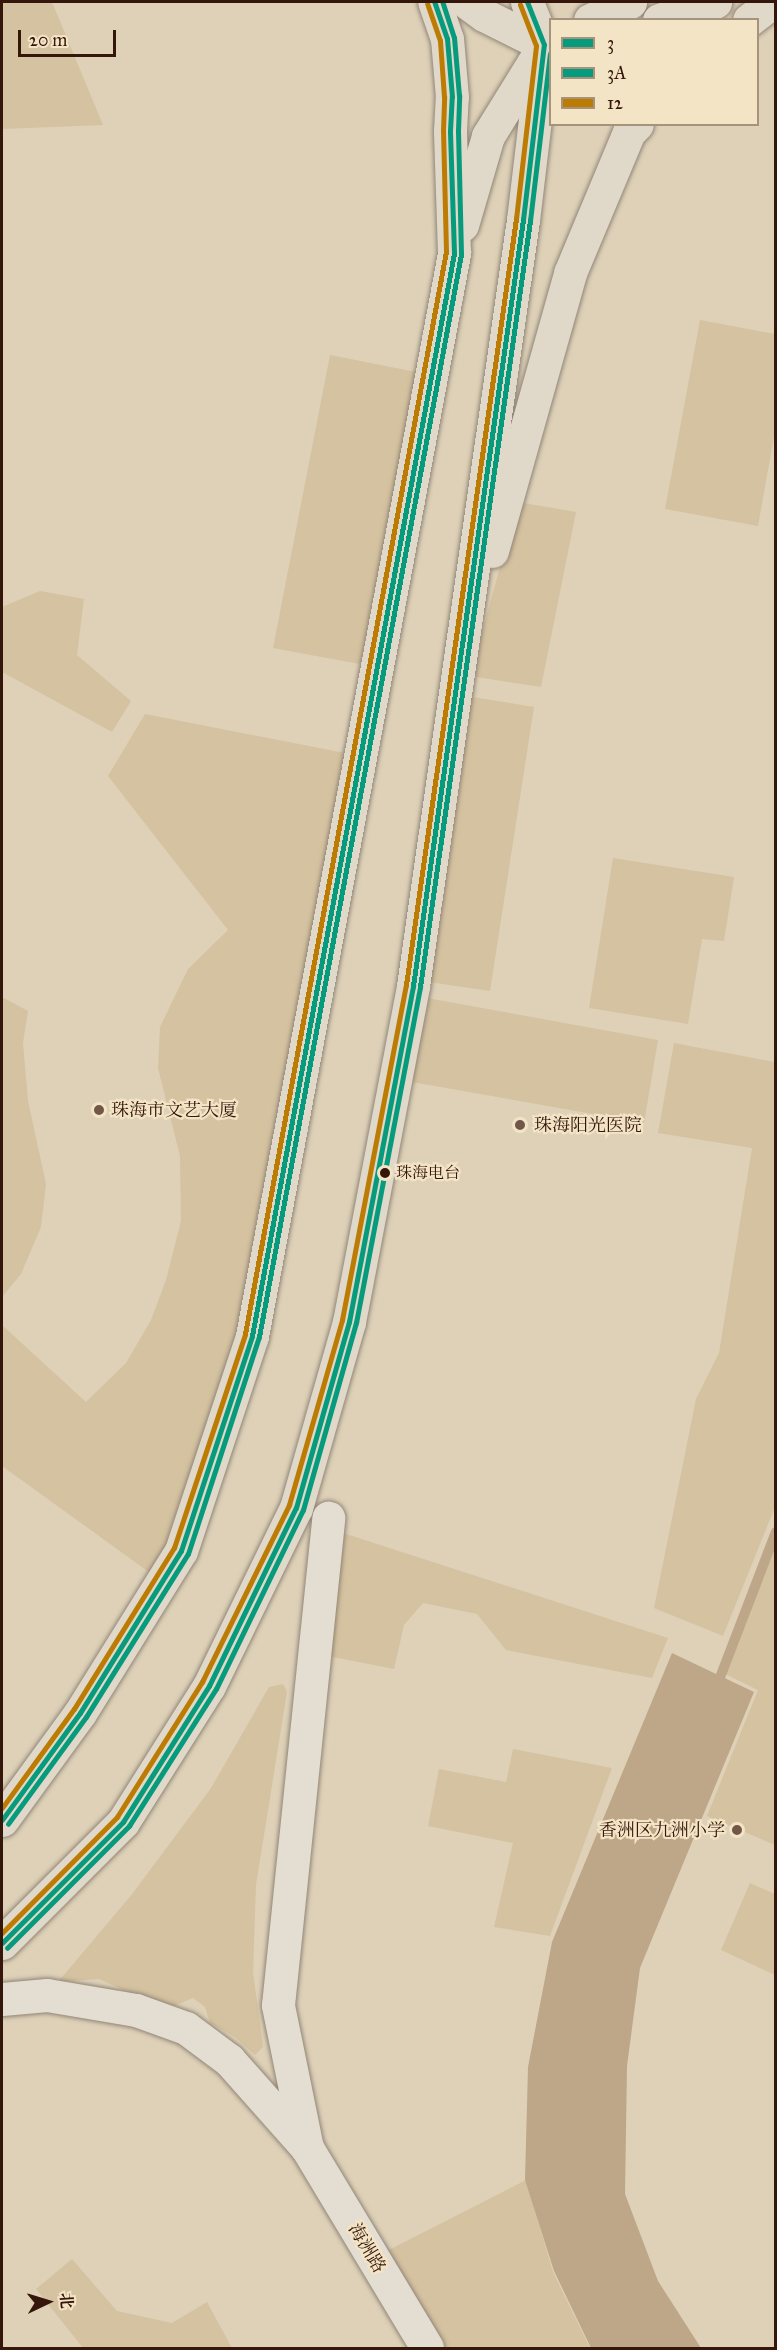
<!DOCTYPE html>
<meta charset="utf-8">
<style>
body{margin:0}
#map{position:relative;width:777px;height:2350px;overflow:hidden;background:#ded1b8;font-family:"IM FELL Great Primer","Noto Serif SC",serif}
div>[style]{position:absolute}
.green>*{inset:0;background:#d5c2a0}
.water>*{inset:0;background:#bda788}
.stream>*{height:10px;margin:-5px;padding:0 5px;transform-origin:5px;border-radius:5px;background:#bda788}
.roads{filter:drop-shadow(0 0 2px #918677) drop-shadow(0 0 2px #918677)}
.minor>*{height:33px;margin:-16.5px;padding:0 16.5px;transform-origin:16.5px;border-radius:16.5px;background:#e4ddd1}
.major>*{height:33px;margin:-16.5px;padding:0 16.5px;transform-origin:16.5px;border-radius:16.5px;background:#e0d8c9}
.bus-1>*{height:4.5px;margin:-2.25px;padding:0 2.25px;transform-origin:2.25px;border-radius:2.25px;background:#059b7c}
.bus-2>*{height:4.5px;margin:-2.25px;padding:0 2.25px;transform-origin:2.25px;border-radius:2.25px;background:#059b7c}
.bus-3>*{height:4.5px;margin:-2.25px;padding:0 2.25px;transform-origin:2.25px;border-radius:2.25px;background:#bc7b03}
.dots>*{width:16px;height:16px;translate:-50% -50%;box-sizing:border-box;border:3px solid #f4e4c6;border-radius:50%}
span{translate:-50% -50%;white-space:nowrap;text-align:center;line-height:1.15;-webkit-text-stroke:4.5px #f4e4c6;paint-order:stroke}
.bus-label{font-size:16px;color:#34160b}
.left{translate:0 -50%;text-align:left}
.poi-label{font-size:18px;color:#34160b}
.right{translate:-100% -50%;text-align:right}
.street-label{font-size:18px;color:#34160b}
.frame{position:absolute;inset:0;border:3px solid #34160b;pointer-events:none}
.legend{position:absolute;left:549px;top:18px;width:210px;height:108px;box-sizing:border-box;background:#f4e4c6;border:2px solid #a7927b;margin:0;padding:8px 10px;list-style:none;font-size:18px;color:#34160b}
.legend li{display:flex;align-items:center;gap:12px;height:30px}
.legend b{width:30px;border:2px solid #a7927b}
.north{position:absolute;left:18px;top:2272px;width:60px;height:60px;-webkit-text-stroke:4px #f4e4c6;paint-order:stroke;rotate:86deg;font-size:16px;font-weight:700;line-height:24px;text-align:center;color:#34160b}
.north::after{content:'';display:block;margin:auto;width:21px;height:27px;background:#34160b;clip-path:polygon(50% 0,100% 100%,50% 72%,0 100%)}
.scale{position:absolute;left:18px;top:30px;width:98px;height:27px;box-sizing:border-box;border:3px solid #34160b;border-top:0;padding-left:8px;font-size:18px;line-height:21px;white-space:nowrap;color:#34160b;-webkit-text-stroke:4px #f4e4c6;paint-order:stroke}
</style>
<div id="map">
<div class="green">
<i style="clip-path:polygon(2px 2px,52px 2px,103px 125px,2px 129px)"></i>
<i style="clip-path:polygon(700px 320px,775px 334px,775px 431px,758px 526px,665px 509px)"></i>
<i style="clip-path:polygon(330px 355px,421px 373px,365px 665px,273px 648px)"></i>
<i style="clip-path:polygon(518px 502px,576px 512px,541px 687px,470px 676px)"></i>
<i style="clip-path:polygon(40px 591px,84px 599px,77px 655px,131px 701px,112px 732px,2px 672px,2px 607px)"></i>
<i style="clip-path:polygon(466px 696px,534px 707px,490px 991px,422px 981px)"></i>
<i style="clip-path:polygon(145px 714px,350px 754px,243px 1330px,170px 1546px,153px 1575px,2px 1466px,2px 1325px,86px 1402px,126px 1363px,151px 1320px,166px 1280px,181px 1221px,180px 1156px,158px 1068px,160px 1027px,188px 969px,228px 930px,108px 776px)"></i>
<i style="clip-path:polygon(613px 858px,734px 877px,724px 941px,702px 939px,688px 1024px,589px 1008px)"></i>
<i style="clip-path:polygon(2px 997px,28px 1011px,23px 1043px,28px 1101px,46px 1184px,41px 1227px,21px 1274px,2px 1297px)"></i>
<i style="clip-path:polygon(427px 998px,658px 1040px,644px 1123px,412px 1082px)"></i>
<i style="clip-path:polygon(674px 1043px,775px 1062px,775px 1507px,723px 1636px,654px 1608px,696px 1399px,719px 1353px,752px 1148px,658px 1133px)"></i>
<i style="clip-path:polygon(337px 1531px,668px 1638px,652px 1678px,506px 1650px,477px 1614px,423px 1603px,404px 1625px,394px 1669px,323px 1655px)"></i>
<i style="clip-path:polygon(775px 1540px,775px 1845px,707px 1816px,758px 1690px,725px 1674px)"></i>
<i style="clip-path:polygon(283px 1684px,287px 1692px,256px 1885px,253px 1972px,263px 2047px,255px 2055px,235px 2037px,210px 2023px,205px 2007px,193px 1998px,174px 2006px,128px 1992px,99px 1979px,58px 1982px,133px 1893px,211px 1788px,269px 1687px)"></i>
<i style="clip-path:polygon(513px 1749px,612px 1768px,550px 1936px,494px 1927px,513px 1843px,428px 1826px,439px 1769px,506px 1782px)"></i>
<i style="clip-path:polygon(750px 1883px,775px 1894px,775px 1975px,721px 1950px)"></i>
<i style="clip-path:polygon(526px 2180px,553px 2272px,590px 2348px,428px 2348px,373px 2258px)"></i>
<i style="clip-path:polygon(72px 2259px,117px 2311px,172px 2323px,207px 2302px,232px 2348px,83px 2348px,36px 2289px)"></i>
</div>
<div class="water">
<i style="clip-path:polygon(672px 1653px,754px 1692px,640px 1968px,627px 2066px,625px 2194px,658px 2281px,701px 2348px,591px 2348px,554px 2271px,525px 2180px,528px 2067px,552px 1942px)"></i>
</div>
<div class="stream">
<i style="left:716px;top:1688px;width:167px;rotate:-69deg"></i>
</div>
<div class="roads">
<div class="minor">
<i style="left:2px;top:1999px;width:45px;rotate:-5.1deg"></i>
<i style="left:47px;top:1995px;width:90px;rotate:9.6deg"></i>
<i style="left:136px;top:2010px;width:53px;rotate:19.8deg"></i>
<i style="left:186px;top:2028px;width:54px;rotate:36.7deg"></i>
<i style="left:229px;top:2060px;width:118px;rotate:48.4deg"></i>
<i style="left:307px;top:2148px;width:233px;rotate:59deg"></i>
<i style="left:307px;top:2148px;width:146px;rotate:-101.5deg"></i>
<i style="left:278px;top:2005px;width:490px;rotate:-84.1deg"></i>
</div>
<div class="major">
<i style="left:466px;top:2px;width:22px;rotate:36deg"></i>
<i style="left:484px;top:15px;width:67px;rotate:26.6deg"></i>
<i style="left:590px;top:20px;width:44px;rotate:-24.2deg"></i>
<i style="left:659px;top:20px;width:59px;rotate:-17.8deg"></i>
<i style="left:749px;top:20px;width:29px;rotate:-38deg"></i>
<i style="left:462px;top:225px;width:93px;rotate:-73.7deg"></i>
<i style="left:488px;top:136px;width:95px;rotate:-58.3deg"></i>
<i style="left:492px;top:551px;width:289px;rotate:-74.3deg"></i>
<i style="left:570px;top:273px;width:153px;rotate:-67.3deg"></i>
<i style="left:629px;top:132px;width:11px;rotate:-45deg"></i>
<i style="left:2px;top:1820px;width:132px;rotate:-53.9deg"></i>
<i style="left:80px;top:1713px;width:191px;rotate:-58.1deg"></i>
<i style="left:181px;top:1551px;width:226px;rotate:-71.7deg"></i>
<i style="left:252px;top:1336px;width:1102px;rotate:-79.43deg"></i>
<i style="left:454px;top:253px;width:122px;rotate:-91.9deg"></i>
<i style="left:450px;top:131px;width:34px;rotate:-87deg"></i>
<i style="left:452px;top:97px;width:58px;rotate:-94.9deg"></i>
<i style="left:447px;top:39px;width:39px;rotate:-109deg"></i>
<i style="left:2px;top:1943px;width:171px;rotate:-45deg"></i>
<i style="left:123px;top:1822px;width:161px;rotate:-57.7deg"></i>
<i style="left:209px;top:1686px;width:198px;rotate:-64deg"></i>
<i style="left:296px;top:1508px;width:193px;rotate:-74.1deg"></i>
<i style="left:349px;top:1322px;width:342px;rotate:-79.2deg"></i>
<i style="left:413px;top:986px;width:774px;rotate:-81.83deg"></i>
<i style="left:523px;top:220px;width:176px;rotate:-83.2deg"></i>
<i style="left:544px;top:45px;width:46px;rotate:-111.6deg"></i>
</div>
</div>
<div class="bus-1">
<i style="left:2px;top:1820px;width:132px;rotate:-53.9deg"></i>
<i style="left:80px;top:1713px;width:191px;rotate:-58.1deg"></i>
<i style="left:181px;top:1551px;width:226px;rotate:-71.7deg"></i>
<i style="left:252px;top:1336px;width:1102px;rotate:-79.43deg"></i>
<i style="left:454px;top:253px;width:122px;rotate:-91.9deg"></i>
<i style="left:450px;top:131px;width:34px;rotate:-87deg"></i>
<i style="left:452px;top:97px;width:58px;rotate:-94.9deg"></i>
<i style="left:447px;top:39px;width:39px;rotate:-109deg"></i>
<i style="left:2px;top:1943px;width:171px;rotate:-45deg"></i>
<i style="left:123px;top:1822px;width:161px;rotate:-57.7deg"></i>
<i style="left:209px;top:1686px;width:198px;rotate:-64deg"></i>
<i style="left:296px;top:1508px;width:193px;rotate:-74.1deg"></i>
<i style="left:349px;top:1322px;width:342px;rotate:-79.2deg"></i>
<i style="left:413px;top:986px;width:774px;rotate:-81.83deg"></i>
<i style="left:523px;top:220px;width:176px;rotate:-83.2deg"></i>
<i style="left:544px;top:45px;width:46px;rotate:-111.6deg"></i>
</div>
<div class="bus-2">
<i style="left:8px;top:1824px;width:132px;rotate:-53.9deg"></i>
<i style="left:86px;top:1717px;width:192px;rotate:-58deg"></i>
<i style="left:188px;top:1554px;width:228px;rotate:-71.9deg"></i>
<i style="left:259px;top:1337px;width:1102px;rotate:-79.43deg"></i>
<i style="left:461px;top:254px;width:123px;rotate:-91.4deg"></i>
<i style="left:458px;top:131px;width:35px;rotate:-88deg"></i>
<i style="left:459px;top:96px;width:58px;rotate:-94.9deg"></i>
<i style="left:454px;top:38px;width:38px;rotate:-108deg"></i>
<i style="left:7px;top:1948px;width:173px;rotate:-45deg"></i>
<i style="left:129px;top:1826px;width:162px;rotate:-57.6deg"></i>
<i style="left:216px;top:1689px;width:199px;rotate:-64.1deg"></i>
<i style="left:303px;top:1510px;width:194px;rotate:-74.2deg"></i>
<i style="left:356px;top:1323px;width:342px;rotate:-79.2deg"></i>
<i style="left:420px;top:987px;width:774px;rotate:-81.83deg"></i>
<i style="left:530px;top:221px;width:168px;rotate:-83.2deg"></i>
</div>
<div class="bus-3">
<i style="left:2px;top:1808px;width:122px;rotate:-54deg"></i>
<i style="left:74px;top:1709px;width:190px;rotate:-58.2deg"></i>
<i style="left:174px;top:1548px;width:225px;rotate:-71.6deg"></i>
<i style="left:245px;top:1334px;width:1101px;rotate:-79.48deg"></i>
<i style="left:446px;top:252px;width:121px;rotate:-91.4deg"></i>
<i style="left:443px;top:131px;width:34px;rotate:-88deg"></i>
<i style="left:444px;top:97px;width:56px;rotate:-94.1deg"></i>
<i style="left:440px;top:41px;width:39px;rotate:-109deg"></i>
<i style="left:2px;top:1933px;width:163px;rotate:-45.2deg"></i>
<i style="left:117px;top:1817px;width:160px;rotate:-57.8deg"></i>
<i style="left:202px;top:1682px;width:197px;rotate:-63.8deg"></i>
<i style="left:289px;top:1505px;width:192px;rotate:-74deg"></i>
<i style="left:342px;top:1320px;width:341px;rotate:-79.2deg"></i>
<i style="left:406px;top:985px;width:774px;rotate:-81.83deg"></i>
<i style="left:516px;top:219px;width:174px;rotate:-83.4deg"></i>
<i style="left:536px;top:46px;width:44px;rotate:-111.3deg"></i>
</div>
<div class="dots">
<i style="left:99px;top:1110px;background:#705748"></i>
<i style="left:520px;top:1125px;background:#705748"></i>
<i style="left:385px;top:1173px;background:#34160b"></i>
<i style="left:737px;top:1830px;background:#705748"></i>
</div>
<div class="bus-label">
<span class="left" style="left:396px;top:1173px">珠海电台</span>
</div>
<div class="poi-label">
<span class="left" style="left:111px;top:1110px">珠海市文艺大厦</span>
<span class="left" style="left:534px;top:1125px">珠海阳光医院</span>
<span class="right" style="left:725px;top:1830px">香洲区九洲小学</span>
</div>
<div class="street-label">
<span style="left:367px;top:2248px;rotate:59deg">海洲路</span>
</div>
<div class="frame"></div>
<ul class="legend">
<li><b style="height:8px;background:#059b7c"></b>3</li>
<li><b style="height:8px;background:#059b7c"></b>3A</li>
<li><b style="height:8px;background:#bc7b03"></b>12</li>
</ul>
<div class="north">北</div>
<div class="scale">20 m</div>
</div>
